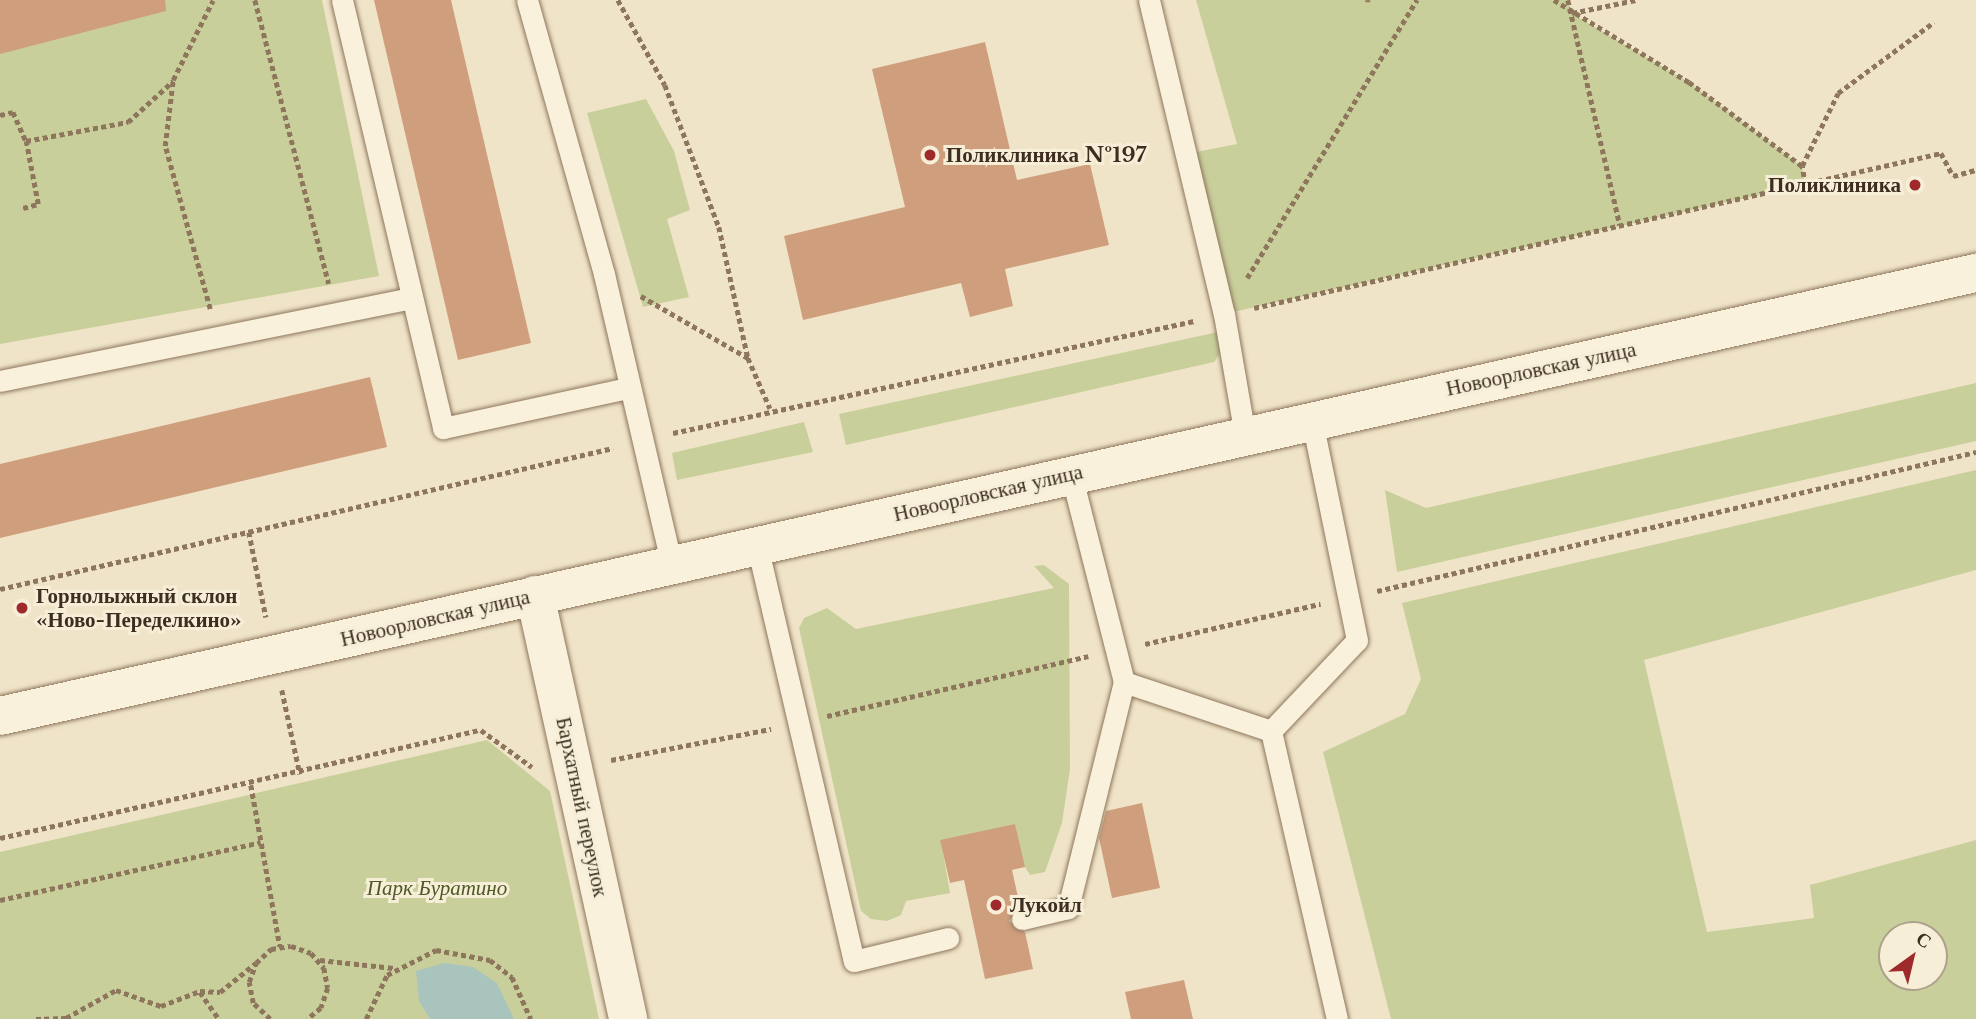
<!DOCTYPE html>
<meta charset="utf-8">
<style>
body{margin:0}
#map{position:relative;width:1976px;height:1019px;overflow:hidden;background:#f0e4c8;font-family:"Libre Baskerville",serif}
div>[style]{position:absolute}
.green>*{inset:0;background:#c9cf9b}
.water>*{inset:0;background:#a9c4bc}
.building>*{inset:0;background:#cf9f7d}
.path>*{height:4.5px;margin-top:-2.25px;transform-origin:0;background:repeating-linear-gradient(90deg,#8d765c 0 5px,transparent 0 8.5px)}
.roads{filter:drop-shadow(0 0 2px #8d765c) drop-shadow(0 0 2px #8d765c)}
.lane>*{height:21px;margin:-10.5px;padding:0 10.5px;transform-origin:10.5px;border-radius:10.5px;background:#faf1dc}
.street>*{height:38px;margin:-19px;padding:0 19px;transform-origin:19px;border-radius:19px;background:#faf1dc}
.secondary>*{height:38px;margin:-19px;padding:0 19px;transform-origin:19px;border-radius:19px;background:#faf1dc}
.dots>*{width:19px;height:19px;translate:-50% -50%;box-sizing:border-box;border:4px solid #f7eed8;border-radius:50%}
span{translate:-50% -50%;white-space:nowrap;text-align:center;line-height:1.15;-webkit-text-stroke:6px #f7eed8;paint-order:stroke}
.poi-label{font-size:21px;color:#3d2e20;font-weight:700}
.left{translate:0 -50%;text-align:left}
.right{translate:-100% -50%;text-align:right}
.street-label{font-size:21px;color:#3d2e20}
.park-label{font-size:21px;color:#4d5a26;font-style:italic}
.north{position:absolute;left:1878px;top:921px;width:70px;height:70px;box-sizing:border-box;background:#f7eed8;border:2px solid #ada18e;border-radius:50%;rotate:34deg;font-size:19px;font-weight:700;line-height:28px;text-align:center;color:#3d2e20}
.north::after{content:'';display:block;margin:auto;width:24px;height:32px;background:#9e2a2b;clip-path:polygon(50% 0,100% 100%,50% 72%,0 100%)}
</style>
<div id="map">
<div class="green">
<i style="clip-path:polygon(122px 0,322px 0,379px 276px,0 344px,0 45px)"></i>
<i style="clip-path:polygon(1196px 0,1568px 0,1571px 13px,1689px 82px,1802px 166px,1805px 185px,1224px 314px,1186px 154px,1237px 144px)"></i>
<i style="clip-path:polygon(646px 99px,674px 151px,690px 210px,667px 219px,689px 297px,643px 307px,587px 113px)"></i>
<i style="clip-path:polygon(1218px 332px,1221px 352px,1214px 362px,846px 445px,839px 414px)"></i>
<i style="clip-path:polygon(1976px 383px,1976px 441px,1397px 572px,1385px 490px,1426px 508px)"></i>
<i style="clip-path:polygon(804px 422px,813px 452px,677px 480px,672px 453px)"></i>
<i style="clip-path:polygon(evenodd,1976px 470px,1976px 570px,1644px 660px,1707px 932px,1814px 918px,1810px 885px,1976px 840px,1976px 1019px,1391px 1019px,1323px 752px,1405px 714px,1421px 679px,1402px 603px,1976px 470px,1892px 935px,1934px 935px,1934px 977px,1892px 977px,1892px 935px)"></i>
<i style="clip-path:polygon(1044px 565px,1069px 584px,1070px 769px,1062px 823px,1045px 872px,1030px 875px,1025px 867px,941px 841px,950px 893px,906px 901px,901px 915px,887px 921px,871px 919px,861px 911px,799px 628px,804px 618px,827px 608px,856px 629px,1054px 588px,1034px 566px)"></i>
<i style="clip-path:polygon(487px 740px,550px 791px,599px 1019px,0 1019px,0 852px)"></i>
</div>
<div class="water">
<i style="clip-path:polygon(444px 963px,473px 967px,497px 983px,514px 1019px,430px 1019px,419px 1001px,416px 971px)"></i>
</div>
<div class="building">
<i style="clip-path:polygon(0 0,165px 0,166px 11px,0 54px)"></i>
<i style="clip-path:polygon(374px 0,451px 0,531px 343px,458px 360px)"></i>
<i style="clip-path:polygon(985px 42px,1017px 180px,1090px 164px,1109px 245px,1005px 269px,1013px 306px,970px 317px,961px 283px,803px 320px,784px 236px,905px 207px,872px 69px)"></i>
<i style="clip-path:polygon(370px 377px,387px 447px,0 538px,0 464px)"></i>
<i style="clip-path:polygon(1142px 803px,1160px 888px,1112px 898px,1099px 838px,1106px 811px)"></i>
<i style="clip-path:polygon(1015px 824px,1025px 867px,1012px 870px,1020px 906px,1009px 921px,1025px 932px,1033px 969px,985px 979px,964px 880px,950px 883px,940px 840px)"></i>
<i style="clip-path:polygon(1184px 980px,1193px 1019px,1131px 1019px,1125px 992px)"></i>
</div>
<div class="path">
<i style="left:255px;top:0;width:293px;rotate:75.4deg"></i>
<i style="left:618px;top:0;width:97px;rotate:61.1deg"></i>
<i style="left:665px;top:85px;width:152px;rotate:69.2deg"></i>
<i style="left:719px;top:227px;width:134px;rotate:77.5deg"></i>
<i style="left:1368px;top:0;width:2px;rotate:90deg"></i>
<i style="left:1554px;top:0;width:158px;rotate:31.3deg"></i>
<i style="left:1689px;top:82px;width:141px;rotate:36.6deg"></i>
<i style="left:1568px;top:0;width:231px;rotate:77deg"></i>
<i style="left:1572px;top:13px;width:65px;rotate:-11.5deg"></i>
<i style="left:0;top:115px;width:13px;rotate:-13deg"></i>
<i style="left:13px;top:112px;width:32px;rotate:66deg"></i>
<i style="left:1805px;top:185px;width:19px;rotate:-99deg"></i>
<i style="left:1802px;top:166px;width:81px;rotate:-63.7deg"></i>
<i style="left:1838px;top:93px;width:119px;rotate:-36.5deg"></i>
<i style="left:23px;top:208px;width:16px;rotate:-15deg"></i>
<i style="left:38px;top:204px;width:64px;rotate:-100.8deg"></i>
<i style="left:26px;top:141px;width:104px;rotate:-10.6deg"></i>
<i style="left:128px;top:122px;width:61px;rotate:-42.3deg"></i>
<i style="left:1247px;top:278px;width:326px;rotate:-58.6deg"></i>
<i style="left:641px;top:296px;width:124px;rotate:30.1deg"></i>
<i style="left:748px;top:358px;width:55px;rotate:66.3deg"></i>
<i style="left:1254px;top:308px;width:704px;rotate:-12.71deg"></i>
<i style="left:1941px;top:153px;width:26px;rotate:62deg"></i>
<i style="left:1953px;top:176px;width:24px;rotate:-15deg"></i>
<i style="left:210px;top:309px;width:169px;rotate:-105.4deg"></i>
<i style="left:165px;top:146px;width:66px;rotate:-83.1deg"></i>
<i style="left:173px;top:80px;width:89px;rotate:-63.4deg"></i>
<i style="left:673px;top:433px;width:533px;rotate:-12.13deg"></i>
<i style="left:249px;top:532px;width:87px;rotate:78.7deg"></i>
<i style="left:0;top:589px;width:629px;rotate:-12.95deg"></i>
<i style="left:1377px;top:591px;width:615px;rotate:-13.06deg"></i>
<i style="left:1145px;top:644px;width:180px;rotate:-12.9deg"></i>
<i style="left:282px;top:690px;width:86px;rotate:77.9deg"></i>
<i style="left:827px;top:716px;width:268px;rotate:-12.9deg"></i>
<i style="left:611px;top:760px;width:163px;rotate:-11deg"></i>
<i style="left:251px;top:785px;width:164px;rotate:79.8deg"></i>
<i style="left:0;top:838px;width:493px;rotate:-12.7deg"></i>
<i style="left:481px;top:730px;width:63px;rotate:36deg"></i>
<i style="left:0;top:900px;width:267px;rotate:-12.5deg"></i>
<i style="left:320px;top:960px;width:74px;rotate:6.2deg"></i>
<i style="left:200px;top:992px;width:33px;rotate:55deg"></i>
<i style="left:36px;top:1019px;width:30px;rotate:-2deg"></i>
<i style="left:66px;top:1018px;width:57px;rotate:-29.2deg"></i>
<i style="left:116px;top:990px;width:48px;rotate:19.6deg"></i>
<i style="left:161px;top:1006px;width:42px;rotate:-21deg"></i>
<i style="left:200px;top:991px;width:20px;rotate:3deg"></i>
<i style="left:220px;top:992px;width:46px;rotate:-38.9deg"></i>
<i style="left:270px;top:1019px;width:23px;rotate:-137deg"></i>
<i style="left:253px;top:1003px;width:21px;rotate:-101deg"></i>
<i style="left:249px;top:982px;width:20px;rotate:-70deg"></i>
<i style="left:256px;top:963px;width:21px;rotate:-43deg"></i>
<i style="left:271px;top:949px;width:20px;rotate:-9deg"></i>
<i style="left:291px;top:946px;width:21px;rotate:19deg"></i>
<i style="left:311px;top:953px;width:20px;rotate:49deg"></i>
<i style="left:324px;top:968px;width:20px;rotate:79deg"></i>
<i style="left:328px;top:988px;width:21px;rotate:109deg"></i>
<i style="left:321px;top:1008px;width:17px;rotate:140deg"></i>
<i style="left:366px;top:1019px;width:49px;rotate:-64.5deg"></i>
<i style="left:387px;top:975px;width:55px;rotate:-27deg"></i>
<i style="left:436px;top:950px;width:55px;rotate:10.5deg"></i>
<i style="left:490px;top:960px;width:28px;rotate:38deg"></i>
<i style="left:512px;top:977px;width:46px;rotate:65.7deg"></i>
</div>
<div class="roads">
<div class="lane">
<i style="left:342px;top:0;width:440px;rotate:76.7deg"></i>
<i style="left:443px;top:428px;width:189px;rotate:-12.2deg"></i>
<i style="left:527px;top:0;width:285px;rotate:74.3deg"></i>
<i style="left:604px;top:274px;width:295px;rotate:76.9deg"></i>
<i style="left:1149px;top:0;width:323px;rotate:76.6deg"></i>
<i style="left:1224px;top:314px;width:123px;rotate:80.2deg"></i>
<i style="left:0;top:381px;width:420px;rotate:-11.4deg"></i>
<i style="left:1071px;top:474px;width:215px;rotate:75.7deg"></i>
<i style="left:1124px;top:682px;width:155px;rotate:18.4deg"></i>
<i style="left:1271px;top:731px;width:125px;rotate:-46.6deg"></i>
<i style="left:1357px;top:640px;width:225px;rotate:-101.6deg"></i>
<i style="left:757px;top:545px;width:427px;rotate:76.9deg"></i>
<i style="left:854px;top:961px;width:97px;rotate:-13.7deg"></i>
<i style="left:1271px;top:731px;width:295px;rotate:77.1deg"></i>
<i style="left:1022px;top:919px;width:47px;rotate:-13.4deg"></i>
<i style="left:1068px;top:908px;width:233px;rotate:-76.1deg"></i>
</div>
<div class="street">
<i style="left:535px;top:595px;width:434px;rotate:77.6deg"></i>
</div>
<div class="secondary">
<i style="left:0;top:716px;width:2025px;rotate:-12.64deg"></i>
</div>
</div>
<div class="dots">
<i style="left:930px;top:155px;background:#9e2a2b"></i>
<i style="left:1915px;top:185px;background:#9e2a2b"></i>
<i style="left:22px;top:608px;background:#9e2a2b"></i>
<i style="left:996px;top:905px;background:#9e2a2b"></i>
</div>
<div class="poi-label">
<span class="left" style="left:946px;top:155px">Поликлиника №197</span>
<span class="right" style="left:1901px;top:185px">Поликлиника</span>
<span class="left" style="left:36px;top:608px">Горнолыжный склон<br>«Ново-Переделкино»</span>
<span class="left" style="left:1010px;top:905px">Лукойл</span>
</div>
<div class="street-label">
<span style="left:1541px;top:369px;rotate:-12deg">Новоорловская улица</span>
<span style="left:988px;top:493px;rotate:-13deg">Новоорловская улица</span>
<span style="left:435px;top:618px;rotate:-13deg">Новоорловская улица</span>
<span style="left:582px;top:807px;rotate:78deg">Бархатный переулок</span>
</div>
<div class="park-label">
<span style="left:437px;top:888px">Парк Буратино</span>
</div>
<div class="north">С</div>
</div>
